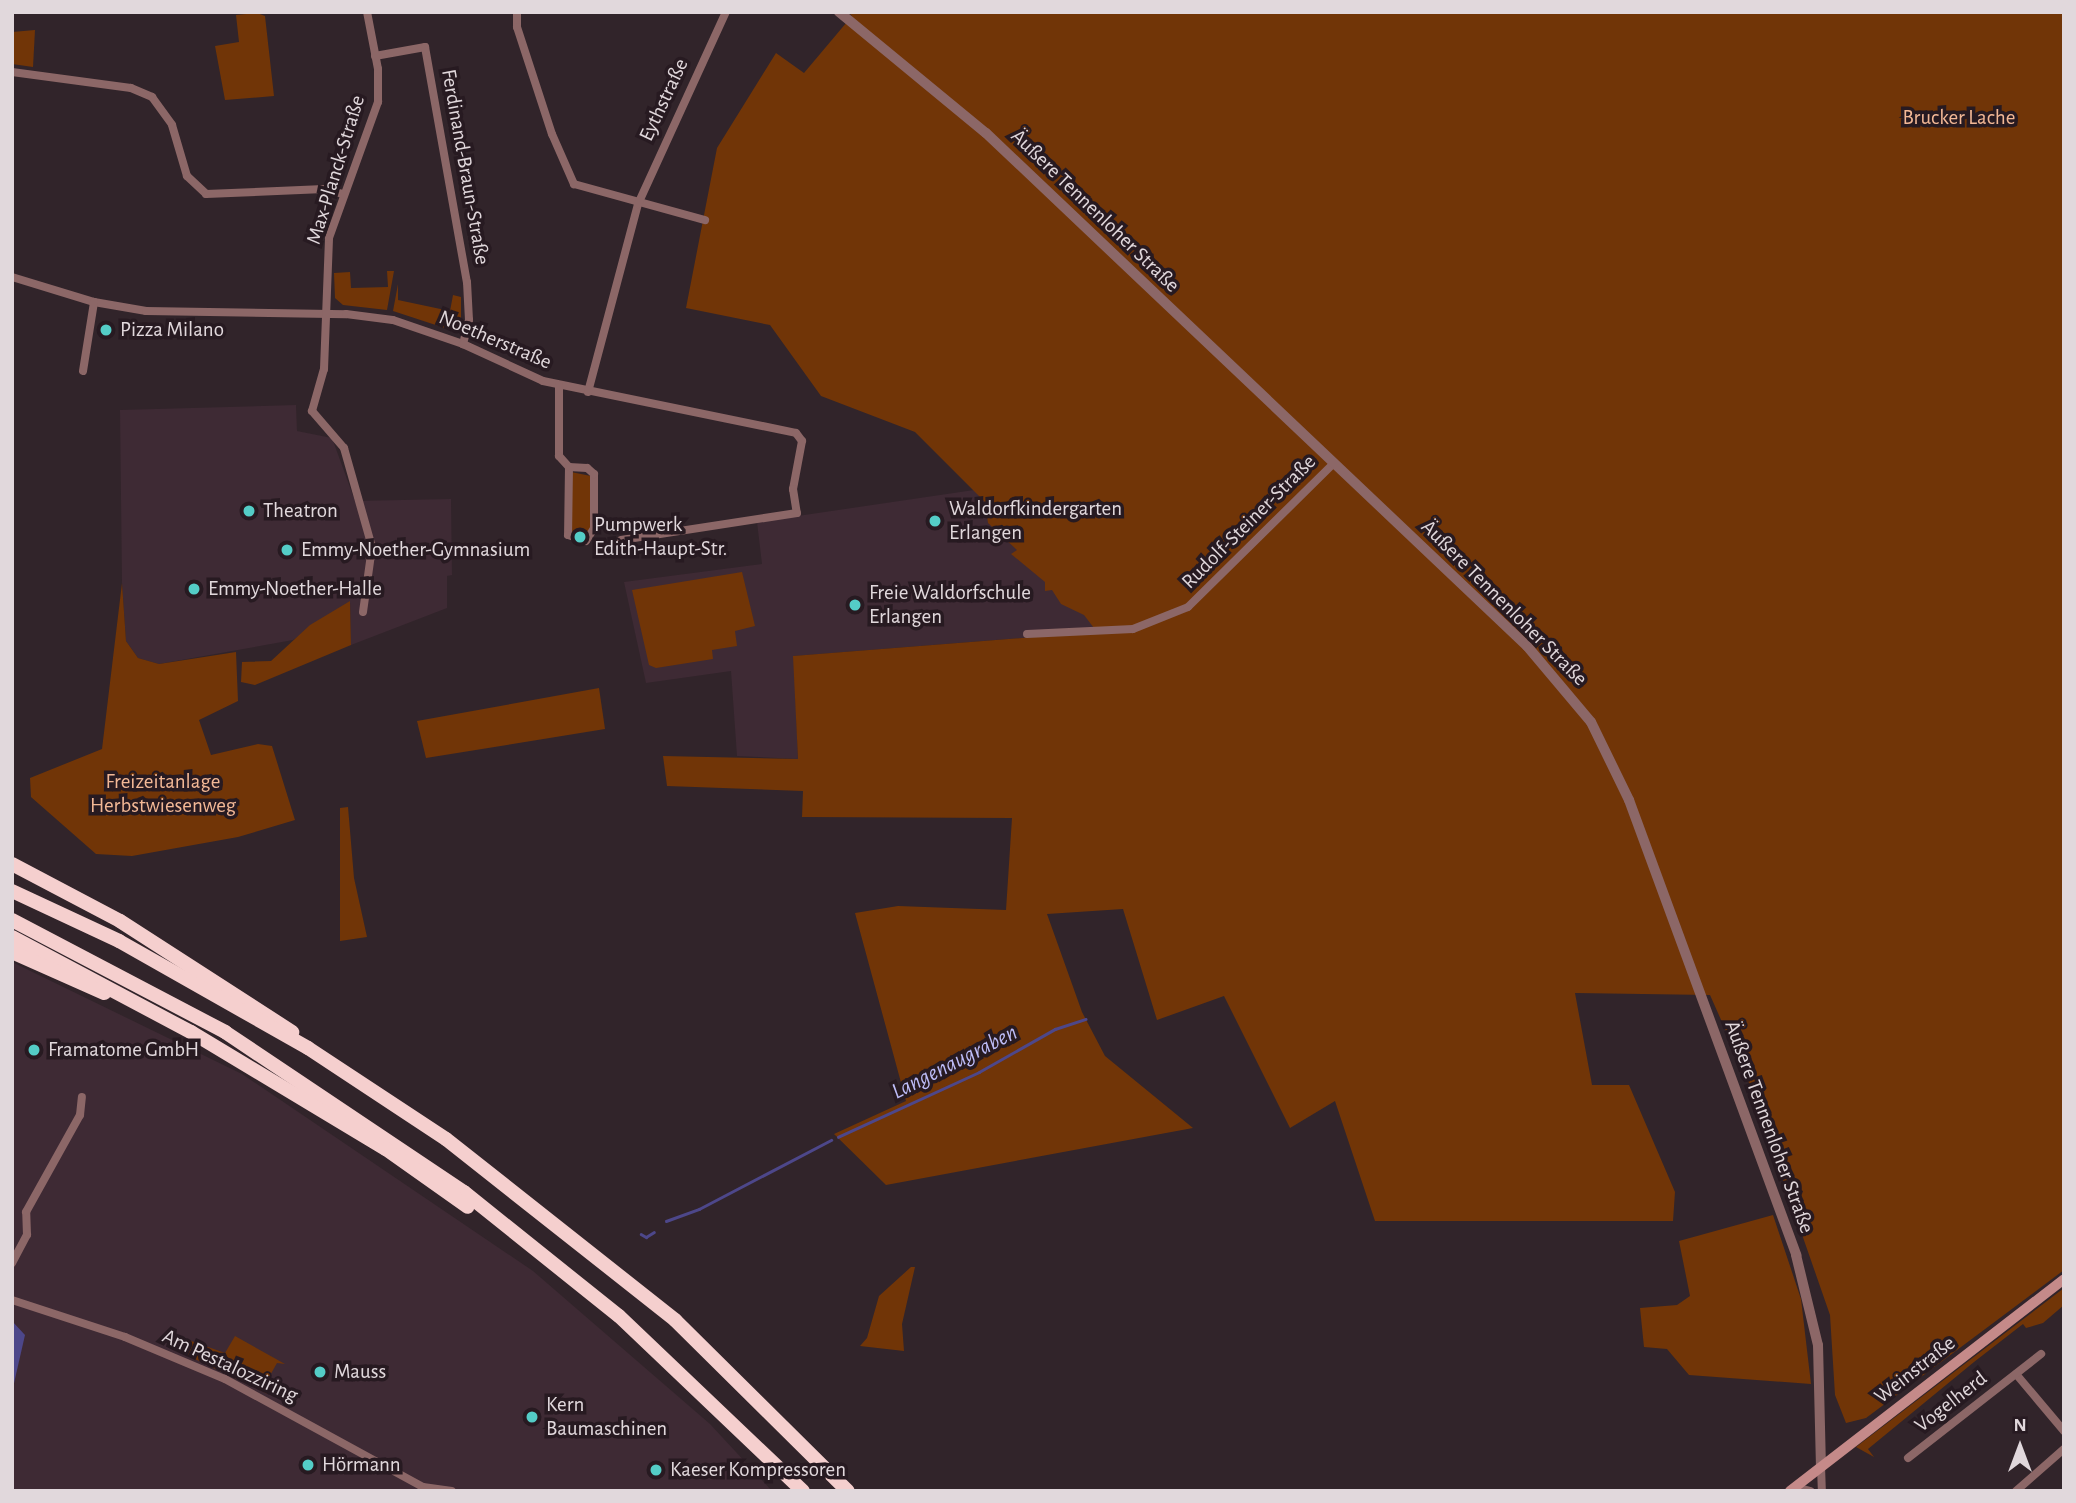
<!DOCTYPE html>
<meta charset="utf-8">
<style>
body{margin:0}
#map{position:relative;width:2076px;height:1503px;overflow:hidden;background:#31242a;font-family:"Alegreya Sans",sans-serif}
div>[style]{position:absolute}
.built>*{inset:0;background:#3e2a34}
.green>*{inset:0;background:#713507}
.water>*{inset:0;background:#4d478a}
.stream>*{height:2.5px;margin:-1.25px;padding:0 1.25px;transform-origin:1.25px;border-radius:1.25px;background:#4d478a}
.minor>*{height:8px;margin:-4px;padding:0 4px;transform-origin:4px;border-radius:4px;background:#8c6767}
.tertiary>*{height:10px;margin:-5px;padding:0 5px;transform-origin:5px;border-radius:5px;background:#8c6767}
.secondary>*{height:10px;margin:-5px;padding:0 5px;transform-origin:5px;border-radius:5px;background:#c58a89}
.motorway>*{height:14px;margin:-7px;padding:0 7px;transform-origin:7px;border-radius:7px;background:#f5cfce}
.dots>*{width:19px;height:19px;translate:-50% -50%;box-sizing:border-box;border:4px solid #271a21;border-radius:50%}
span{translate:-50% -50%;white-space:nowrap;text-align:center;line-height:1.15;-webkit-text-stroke:7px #271a21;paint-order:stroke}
.street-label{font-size:21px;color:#e1d8dc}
.park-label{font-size:21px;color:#f3b896}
.poi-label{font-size:21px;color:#e1d8dc}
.left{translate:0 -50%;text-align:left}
.water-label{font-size:23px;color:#bdbcf7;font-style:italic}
.frame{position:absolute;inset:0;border:14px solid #e1d8dc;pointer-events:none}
.north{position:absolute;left:1985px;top:1412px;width:70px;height:70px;-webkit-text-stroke:5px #271a21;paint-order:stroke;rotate:0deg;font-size:19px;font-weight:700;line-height:28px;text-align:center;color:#e1d8dc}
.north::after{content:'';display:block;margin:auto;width:24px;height:32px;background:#e1d8dc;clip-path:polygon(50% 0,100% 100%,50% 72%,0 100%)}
</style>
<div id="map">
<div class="built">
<i style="clip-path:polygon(296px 405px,297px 431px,332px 438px,355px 501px,451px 499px,452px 575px,447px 576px,447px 608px,351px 645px,350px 602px,293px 640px,159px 664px,138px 658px,126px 641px,122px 583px,120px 410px)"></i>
<i style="clip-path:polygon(974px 490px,1100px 627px,1097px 632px,794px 656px,798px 759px,737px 756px,731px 671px,646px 683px,624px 582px,762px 564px,757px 522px)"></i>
<i style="clip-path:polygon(12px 962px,242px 1074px,533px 1271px,710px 1424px,772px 1491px,12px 1491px)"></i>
</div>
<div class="green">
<i style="clip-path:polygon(848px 12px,2064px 12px,2064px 1270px,1866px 1418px,1846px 1423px,1835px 1395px,1830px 1315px,1750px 1085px,1710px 995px,1575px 993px,1592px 1085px,1629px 1085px,1675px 1192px,1673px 1221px,1375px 1221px,1335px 1101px,1290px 1128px,1224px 996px,1157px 1020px,1123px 909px,1047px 914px,1082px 1012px,1105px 1056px,1193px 1128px,886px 1185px,834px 1134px,906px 1101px,855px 913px,898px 906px,1006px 910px,1012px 818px,802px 817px,803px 791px,667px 786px,663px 756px,798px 759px,793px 656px,1097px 632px,1084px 615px,1061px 604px,1052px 590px,1045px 591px,1045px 582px,1011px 554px,1017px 550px,988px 523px,985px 502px,915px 432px,821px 396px,770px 325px,686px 308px,717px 148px,776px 53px,804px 73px,852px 16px)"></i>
<i style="clip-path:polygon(257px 13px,265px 16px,274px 96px,225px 100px,215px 46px,239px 42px,236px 15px)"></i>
<i style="clip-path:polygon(35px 30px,33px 67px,12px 64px,12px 32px)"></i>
<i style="clip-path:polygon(387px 271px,394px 271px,387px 310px,343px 305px,335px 298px,334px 273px,350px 272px,351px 288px,388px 287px)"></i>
<i style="clip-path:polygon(398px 284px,398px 300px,450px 311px,453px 295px,461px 297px,461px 326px,454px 331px,393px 311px)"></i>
<i style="clip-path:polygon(571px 472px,591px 476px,591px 528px,587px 537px,572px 534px)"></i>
<i style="clip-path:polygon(742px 572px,755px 626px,735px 631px,737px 646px,712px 650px,713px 659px,656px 668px,649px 665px,632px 590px)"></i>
<i style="clip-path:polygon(122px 583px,126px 641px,138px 658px,159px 664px,236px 652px,238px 701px,199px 720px,211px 755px,258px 744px,272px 746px,295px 820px,238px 837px,132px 856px,96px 854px,31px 797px,30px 778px,102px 749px)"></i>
<i style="clip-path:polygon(350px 601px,351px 645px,255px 685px,241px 682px,242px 662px,271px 661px,310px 625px)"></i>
<i style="clip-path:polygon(599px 688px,605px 729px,426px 758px,417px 721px)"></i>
<i style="clip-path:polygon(348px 807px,354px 878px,367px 937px,340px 941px,340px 808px)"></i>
<i style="clip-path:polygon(1773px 1215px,1801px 1299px,1811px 1384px,1689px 1375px,1667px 1349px,1644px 1347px,1640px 1308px,1677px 1305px,1690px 1296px,1679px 1241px)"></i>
<i style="clip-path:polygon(911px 1267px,915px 1267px,902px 1324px,904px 1351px,860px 1346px,867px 1338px,879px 1296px)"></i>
<i style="clip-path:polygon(2064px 1288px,2064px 1305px,2043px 1323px,2026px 1328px,2023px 1324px,1974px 1362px,1868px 1449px,1874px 1457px,1856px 1447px)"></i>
<i style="clip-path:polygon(235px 1336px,285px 1364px,277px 1363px,264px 1386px,271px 1390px,268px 1394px,174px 1349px,180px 1337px,225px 1353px)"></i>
</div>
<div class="water">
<i style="clip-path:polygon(12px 1321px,25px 1335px,12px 1392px)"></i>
</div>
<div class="stream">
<i style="left:838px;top:1137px;width:155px;rotate:-24.7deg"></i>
<i style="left:979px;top:1072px;width:87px;rotate:-29.5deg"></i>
<i style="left:1055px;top:1029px;width:32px;rotate:-18deg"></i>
<i style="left:666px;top:1221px;width:35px;rotate:-20deg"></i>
<i style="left:699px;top:1209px;width:149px;rotate:-27.6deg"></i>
<i style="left:641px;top:1234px;width:6px;rotate:31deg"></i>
<i style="left:646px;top:1237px;width:9px;rotate:-32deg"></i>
</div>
<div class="minor">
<i style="left:517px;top:12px;width:15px;rotate:90deg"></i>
<i style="left:517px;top:27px;width:113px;rotate:71.9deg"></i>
<i style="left:552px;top:134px;width:55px;rotate:66.3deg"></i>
<i style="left:574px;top:184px;width:136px;rotate:15.4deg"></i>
<i style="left:375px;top:56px;width:51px;rotate:-10.2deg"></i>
<i style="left:425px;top:47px;width:239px;rotate:79.9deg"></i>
<i style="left:467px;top:282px;width:38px;rotate:87deg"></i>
<i style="left:469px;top:320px;width:25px;rotate:104deg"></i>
<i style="left:12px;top:72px;width:120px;rotate:7.7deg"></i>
<i style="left:131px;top:88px;width:23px;rotate:23deg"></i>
<i style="left:152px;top:97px;width:34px;rotate:54deg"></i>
<i style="left:172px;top:125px;width:53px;rotate:73.6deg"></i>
<i style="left:187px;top:176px;width:26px;rotate:43deg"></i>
<i style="left:206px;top:194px;width:118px;rotate:-2.4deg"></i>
<i style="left:324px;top:189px;width:20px;rotate:15deg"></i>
<i style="left:12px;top:277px;width:86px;rotate:17deg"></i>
<i style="left:94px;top:302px;width:53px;rotate:9.8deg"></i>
<i style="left:146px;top:311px;width:200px;rotate:0.9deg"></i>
<i style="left:346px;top:314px;width:47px;rotate:7.3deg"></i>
<i style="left:393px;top:320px;width:74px;rotate:18.9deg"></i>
<i style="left:463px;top:344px;width:88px;rotate:24.8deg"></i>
<i style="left:543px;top:381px;width:258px;rotate:11.6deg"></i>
<i style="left:796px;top:433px;width:10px;rotate:53deg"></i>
<i style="left:802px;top:441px;width:49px;rotate:100.6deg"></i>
<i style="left:793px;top:489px;width:24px;rotate:81deg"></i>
<i style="left:797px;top:513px;width:178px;rotate:171.3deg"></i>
<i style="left:83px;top:371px;width:70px;rotate:-80.9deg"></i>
<i style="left:559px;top:385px;width:71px;rotate:90deg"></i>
<i style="left:559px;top:456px;width:15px;rotate:48deg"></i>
<i style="left:569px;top:467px;width:68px;rotate:90.8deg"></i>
<i style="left:568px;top:535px;width:19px;rotate:18deg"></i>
<i style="left:586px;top:541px;width:15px;rotate:-58deg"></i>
<i style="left:594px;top:528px;width:54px;rotate:-90deg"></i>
<i style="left:594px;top:474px;width:9px;rotate:-139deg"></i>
<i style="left:587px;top:468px;width:18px;rotate:-177deg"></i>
<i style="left:588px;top:392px;width:195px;rotate:-75.1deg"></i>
<i style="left:638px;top:204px;width:211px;rotate:-65.4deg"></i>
<i style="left:363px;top:612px;width:66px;rotate:-82.1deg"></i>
<i style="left:372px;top:547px;width:103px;rotate:-105.8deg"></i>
<i style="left:344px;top:448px;width:49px;rotate:-130.9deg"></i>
<i style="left:312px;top:411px;width:44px;rotate:-74.1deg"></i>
<i style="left:324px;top:369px;width:131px;rotate:-87.8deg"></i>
<i style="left:329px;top:238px;width:145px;rotate:-70.2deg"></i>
<i style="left:378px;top:102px;width:33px;rotate:-90deg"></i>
<i style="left:378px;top:69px;width:58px;rotate:-100.9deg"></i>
<i style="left:1027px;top:634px;width:106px;rotate:-2.7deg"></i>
<i style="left:1133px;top:629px;width:59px;rotate:-21.8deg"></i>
<i style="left:1188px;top:607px;width:204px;rotate:-44.6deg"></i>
<i style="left:12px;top:1263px;width:32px;rotate:-62deg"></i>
<i style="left:27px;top:1235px;width:23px;rotate:-92deg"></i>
<i style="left:26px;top:1212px;width:111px;rotate:-60.9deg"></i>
<i style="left:80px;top:1115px;width:18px;rotate:-84deg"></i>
<i style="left:12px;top:1300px;width:119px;rotate:18.1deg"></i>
<i style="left:125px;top:1337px;width:108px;rotate:22.8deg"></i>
<i style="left:225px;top:1379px;width:226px;rotate:28.6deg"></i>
<i style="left:2016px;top:1374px;width:75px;rotate:49.9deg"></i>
<i style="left:1908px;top:1458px;width:169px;rotate:-38deg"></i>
<i style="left:1821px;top:1466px;width:25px;rotate:88deg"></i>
<i style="left:1796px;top:1487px;width:15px;rotate:16deg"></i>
<i style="left:421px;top:1491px;width:4px;rotate:-63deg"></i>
<i style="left:423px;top:1487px;width:29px;rotate:8deg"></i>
<i style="left:2016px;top:1491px;width:64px;rotate:-41.2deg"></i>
</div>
<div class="tertiary">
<i style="left:839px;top:12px;width:190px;rotate:39.5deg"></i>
<i style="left:986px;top:133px;width:746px;rotate:43.48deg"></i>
<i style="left:1527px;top:646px;width:99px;rotate:49.9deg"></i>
<i style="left:1591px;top:722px;width:87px;rotate:64deg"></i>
<i style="left:1629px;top:800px;width:485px;rotate:69.8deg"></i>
<i style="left:1796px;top:1255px;width:93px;rotate:76.3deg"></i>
<i style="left:1818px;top:1345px;width:121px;rotate:88.6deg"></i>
</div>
<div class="secondary">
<i style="left:1790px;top:1491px;width:346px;rotate:-37.7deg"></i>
</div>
<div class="motorway">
<i style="left:12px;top:864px;width:122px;rotate:27.8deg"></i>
<i style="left:120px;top:921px;width:205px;rotate:32.8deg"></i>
<i style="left:12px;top:891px;width:118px;rotate:25deg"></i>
<i style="left:119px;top:941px;width:217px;rotate:29.5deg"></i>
<i style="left:308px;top:1048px;width:165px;rotate:33.4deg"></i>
<i style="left:446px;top:1139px;width:292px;rotate:38.3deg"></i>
<i style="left:675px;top:1320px;width:243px;rotate:44.7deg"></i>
<i style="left:12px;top:920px;width:241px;rotate:27.7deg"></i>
<i style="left:225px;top:1032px;width:288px;rotate:33.8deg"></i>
<i style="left:464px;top:1192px;width:198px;rotate:38.7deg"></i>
<i style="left:619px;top:1316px;width:254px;rotate:43.6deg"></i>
<i style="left:12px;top:937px;width:203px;rotate:28deg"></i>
<i style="left:191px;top:1032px;width:227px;rotate:31deg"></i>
<i style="left:386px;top:1149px;width:100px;rotate:35.3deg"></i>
<i style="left:12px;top:952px;width:101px;rotate:24deg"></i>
</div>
<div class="dots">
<i style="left:106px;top:330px;background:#54cdc7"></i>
<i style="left:249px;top:511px;background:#54cdc7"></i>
<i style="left:935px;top:521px;background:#54cdc7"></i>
<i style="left:580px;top:537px;background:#54cdc7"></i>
<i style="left:287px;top:550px;background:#54cdc7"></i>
<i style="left:194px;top:589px;background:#54cdc7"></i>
<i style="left:855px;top:605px;background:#54cdc7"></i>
<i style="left:34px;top:1050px;background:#54cdc7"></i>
<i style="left:320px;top:1372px;background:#54cdc7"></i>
<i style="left:532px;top:1417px;background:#54cdc7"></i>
<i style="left:308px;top:1465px;background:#54cdc7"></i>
<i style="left:656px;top:1470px;background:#54cdc7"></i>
</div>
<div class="street-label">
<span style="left:664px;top:100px;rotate:-65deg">Eythstraße</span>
<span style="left:465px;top:167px;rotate:80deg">Ferdinand-Braun-Straße</span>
<span style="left:336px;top:170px;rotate:-73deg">Max-Planck-Straße</span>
<span style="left:1095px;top:211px;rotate:44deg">Äußere Tennenloher Straße</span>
<span style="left:495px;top:340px;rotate:23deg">Noetherstraße</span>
<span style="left:1249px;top:522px;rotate:-45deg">Rudolf-Steiner-Straße</span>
<span style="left:1504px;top:603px;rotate:45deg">Äußere Tennenloher Straße</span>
<span style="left:1769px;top:1127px;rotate:70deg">Äußere Tennenloher Straße</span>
<span style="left:230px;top:1366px;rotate:25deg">Am Pestalozziring</span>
<span style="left:1915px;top:1370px;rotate:-38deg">Weinstraße</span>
<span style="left:1951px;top:1402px;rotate:-38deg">Vogelherd</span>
</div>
<div class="park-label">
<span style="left:1959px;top:118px">Brucker Lache</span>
<span style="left:163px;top:794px">Freizeitanlage<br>Herbstwiesenweg</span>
</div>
<div class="poi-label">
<span class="left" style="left:120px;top:330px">Pizza Milano</span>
<span class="left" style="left:949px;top:521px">Waldorfkindergarten<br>Erlangen</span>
<span class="left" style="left:263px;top:511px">Theatron</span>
<span class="left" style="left:594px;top:537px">Pumpwerk<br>Edith-Haupt-Str.</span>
<span class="left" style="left:301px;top:550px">Emmy-Noether-Gymnasium</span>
<span class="left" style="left:208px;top:589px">Emmy-Noether-Halle</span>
<span class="left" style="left:869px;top:605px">Freie Waldorfschule<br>Erlangen</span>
<span class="left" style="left:48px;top:1050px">Framatome GmbH</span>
<span class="left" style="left:334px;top:1372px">Mauss</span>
<span class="left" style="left:546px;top:1417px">Kern<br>Baumaschinen</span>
<span class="left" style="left:322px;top:1465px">Hörmann</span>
<span class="left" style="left:670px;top:1470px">Kaeser Kompressoren</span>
</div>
<div class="water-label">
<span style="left:955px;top:1063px;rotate:-27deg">Langenaugraben</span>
</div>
<div class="frame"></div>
<div class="north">N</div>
</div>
